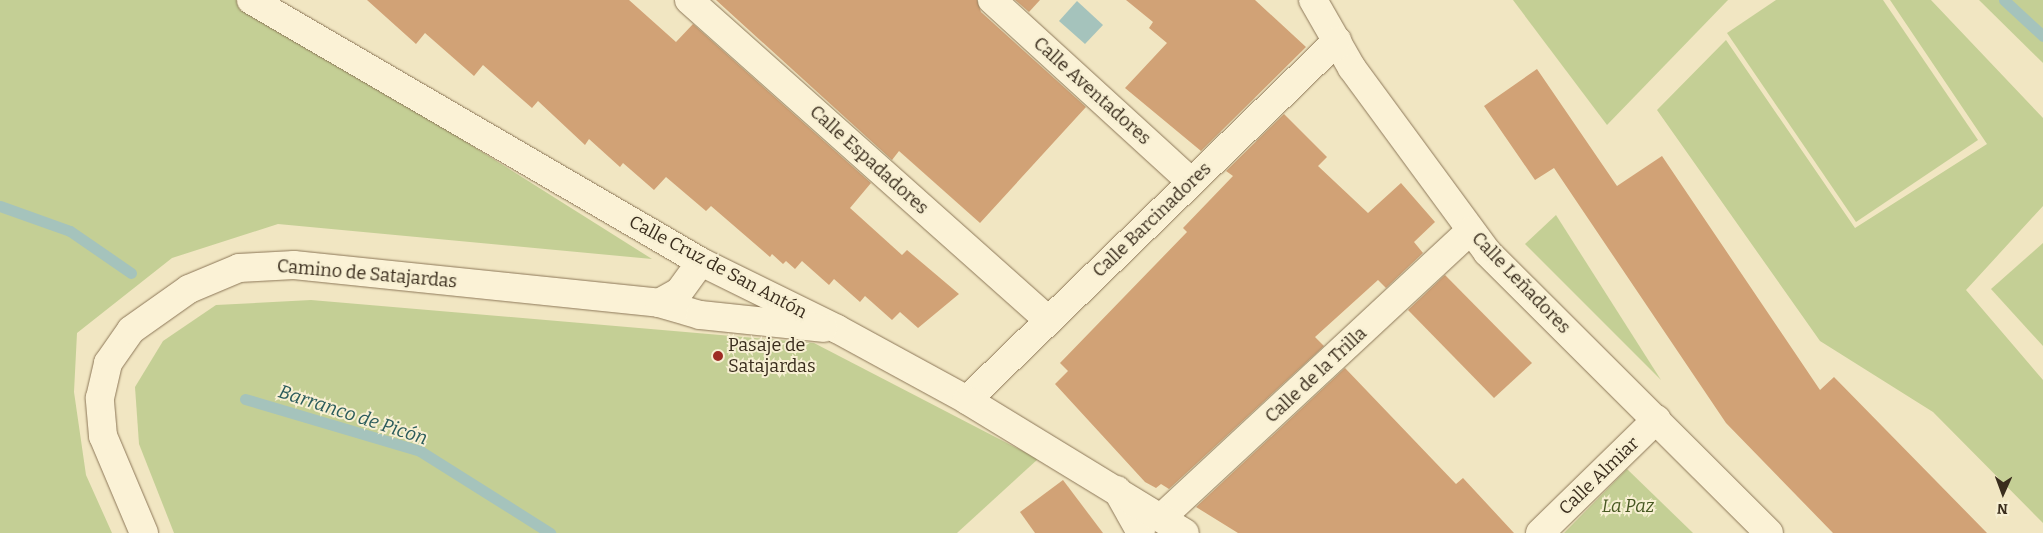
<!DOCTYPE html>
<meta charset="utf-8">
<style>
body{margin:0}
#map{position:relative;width:2043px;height:533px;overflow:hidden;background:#f1e6c2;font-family:Bitter,serif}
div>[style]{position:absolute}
.green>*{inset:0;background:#c4cf95}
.water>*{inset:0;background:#a5c3bc}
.stream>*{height:11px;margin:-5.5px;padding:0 5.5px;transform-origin:5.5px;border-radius:5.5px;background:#a5c3bc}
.building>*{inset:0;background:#d1a276}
.roads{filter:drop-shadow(0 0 1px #8c7758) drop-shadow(0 0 1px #8c7758)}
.minor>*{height:28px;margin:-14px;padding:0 14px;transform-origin:14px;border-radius:14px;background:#fbf2d6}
.tertiary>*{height:28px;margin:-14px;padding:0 14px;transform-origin:14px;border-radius:14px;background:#fbf2d6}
.dots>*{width:14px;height:14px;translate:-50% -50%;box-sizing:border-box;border:2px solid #f7efd2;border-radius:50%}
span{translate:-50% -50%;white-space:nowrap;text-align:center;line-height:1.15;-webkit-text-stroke:4px #f7efd2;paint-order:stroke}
.street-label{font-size:18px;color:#3a2d1d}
.poi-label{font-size:18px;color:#3a2d1d}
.left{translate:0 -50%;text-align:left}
.park-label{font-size:18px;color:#475822;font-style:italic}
.water-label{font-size:19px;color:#2b5b5b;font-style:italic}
.north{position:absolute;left:1978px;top:468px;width:50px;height:50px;-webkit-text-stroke:4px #f7efd2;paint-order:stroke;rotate:182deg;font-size:14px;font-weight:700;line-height:20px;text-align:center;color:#3a2d1d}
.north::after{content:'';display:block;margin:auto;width:18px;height:22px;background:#3a2d1d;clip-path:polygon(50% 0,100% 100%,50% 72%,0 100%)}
</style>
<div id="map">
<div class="green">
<i style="clip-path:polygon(0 0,241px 0,652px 259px,278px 224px,172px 258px,77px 333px,74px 392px,86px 475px,112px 533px,0 533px)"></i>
<i style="clip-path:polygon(1513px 0,1728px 0,1607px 125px)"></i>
<i style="clip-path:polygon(1776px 0,1883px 0,1978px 140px,1856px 222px,1727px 33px)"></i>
<i style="clip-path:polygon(1890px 0,1931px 0,2043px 118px,2043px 206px,1966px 290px,2043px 380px,2043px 523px,1933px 412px,1820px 341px,1657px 110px,1726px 40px,1855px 228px,1987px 144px)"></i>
<i style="clip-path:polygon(1979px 0,2043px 0,2043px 63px)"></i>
<i style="clip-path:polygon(1556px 215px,1661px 380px,1525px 244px)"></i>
<i style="clip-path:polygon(2043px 243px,2043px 346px,1991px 289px)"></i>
<i style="clip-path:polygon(311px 300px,814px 343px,1038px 459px,957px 533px,174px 533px,139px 444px,135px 387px,163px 341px,216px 305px)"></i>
<i style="clip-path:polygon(1627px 469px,1693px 533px,1564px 533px)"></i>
</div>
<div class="water">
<i style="clip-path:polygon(1077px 1px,1103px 25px,1085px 44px,1059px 21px)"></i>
</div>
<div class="stream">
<i style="left:2004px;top:0;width:53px;rotate:42.7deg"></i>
<i style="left:0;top:206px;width:74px;rotate:19.7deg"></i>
<i style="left:70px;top:231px;width:74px;rotate:34.5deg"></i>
<i style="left:245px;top:399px;width:183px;rotate:16.5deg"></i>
<i style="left:420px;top:451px;width:154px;rotate:32.2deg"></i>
</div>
<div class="building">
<i style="clip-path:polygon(367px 0,629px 0,676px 42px,693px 24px,871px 183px,850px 208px,902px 255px,907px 250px,959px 294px,918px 328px,900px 312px,892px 320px,865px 296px,860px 302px,834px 279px,829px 285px,802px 261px,795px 269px,786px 261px,783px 264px,772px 254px,770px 257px,711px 206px,706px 211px,666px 177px,654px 190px,623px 163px,620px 167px,589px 139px,585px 145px,538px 101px,532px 108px,483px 65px,474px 76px,425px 33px,416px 44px)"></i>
<i style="clip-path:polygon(716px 0,977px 0,981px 12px,1086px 107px,980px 223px,899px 151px,892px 160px)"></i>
<i style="clip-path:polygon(1015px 0,1040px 0,1029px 12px)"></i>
<i style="clip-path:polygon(1126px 0,1255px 0,1306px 47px,1201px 151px,1125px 88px,1167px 43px,1149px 28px,1153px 22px)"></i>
<i style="clip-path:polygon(1537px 69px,1617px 186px,1662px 156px,1820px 390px,1834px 377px,1987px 533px,1833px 533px,1726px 423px,1554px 168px,1535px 180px,1484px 106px)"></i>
<i style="clip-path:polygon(1284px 114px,1327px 157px,1318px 166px,1368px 213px,1401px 183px,1435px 222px,1414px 242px,1423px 253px,1386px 288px,1378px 280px,1315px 337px,1324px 346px,1169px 489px,1161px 484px,1156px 488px,1145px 482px,1055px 384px,1068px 371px,1060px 363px,1187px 232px,1183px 228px,1233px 176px,1226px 171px)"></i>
<i style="clip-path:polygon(1445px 275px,1532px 363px,1494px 398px,1408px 310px)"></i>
<i style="clip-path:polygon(1345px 368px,1456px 484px,1463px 478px,1514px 533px,1238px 533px,1196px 507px)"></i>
<i style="clip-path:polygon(1063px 480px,1103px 533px,1035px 533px,1020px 512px)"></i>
</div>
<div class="roads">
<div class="minor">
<i style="left:689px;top:0;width:482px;rotate:41.7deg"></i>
<i style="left:992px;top:0;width:270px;rotate:42.4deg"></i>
<i style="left:1313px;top:0;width:78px;rotate:60.2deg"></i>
<i style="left:1352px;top:68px;width:228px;rotate:53.7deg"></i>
<i style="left:1487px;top:252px;width:398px;rotate:44.9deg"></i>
<i style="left:967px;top:400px;width:516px;rotate:-44.14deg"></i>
<i style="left:1117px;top:490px;width:49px;rotate:60.8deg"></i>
<i style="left:1161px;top:518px;width:422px;rotate:-42.9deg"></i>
<i style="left:1540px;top:533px;width:163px;rotate:-44.3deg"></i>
</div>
<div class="tertiary">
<i style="left:251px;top:0;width:521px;rotate:30.21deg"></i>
<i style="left:701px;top:262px;width:152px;rotate:26.2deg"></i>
<i style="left:837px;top:329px;width:148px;rotate:28.6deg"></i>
<i style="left:967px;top:400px;width:255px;rotate:31.4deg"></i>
<i style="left:659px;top:303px;width:23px;rotate:-29deg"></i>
<i style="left:679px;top:292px;width:37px;rotate:-54deg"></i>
<i style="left:144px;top:533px;width:105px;rotate:-112.9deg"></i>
<i style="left:103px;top:436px;width:38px;rotate:-95deg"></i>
<i style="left:100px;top:398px;width:36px;rotate:-77deg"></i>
<i style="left:108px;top:363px;width:40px;rotate:-55.1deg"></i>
<i style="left:131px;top:330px;width:71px;rotate:-35.3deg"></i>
<i style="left:189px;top:289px;width:54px;rotate:-22.8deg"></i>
<i style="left:239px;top:268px;width:55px;rotate:-3.1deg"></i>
<i style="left:294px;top:265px;width:367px;rotate:5.9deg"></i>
<i style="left:659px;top:303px;width:43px;rotate:16.3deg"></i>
<i style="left:700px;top:315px;width:124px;rotate:6deg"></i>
</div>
</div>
<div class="dots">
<i style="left:718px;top:356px;background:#9e2c24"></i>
</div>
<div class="street-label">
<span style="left:1092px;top:91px;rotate:42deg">Calle Aventadores</span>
<span style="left:869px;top:160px;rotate:42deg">Calle Espadadores</span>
<span style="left:1152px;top:220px;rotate:-44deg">Calle Barcinadores</span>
<span style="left:718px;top:267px;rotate:28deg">Calle Cruz de San Antón</span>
<span style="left:367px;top:274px;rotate:5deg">Camino de Satajardas</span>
<span style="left:1521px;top:283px;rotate:46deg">Calle Leñadores</span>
<span style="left:1316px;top:375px;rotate:-43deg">Calle de la Trilla</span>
<span style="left:1599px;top:476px;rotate:-44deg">Calle Almiar</span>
</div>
<div class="poi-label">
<span class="left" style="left:728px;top:356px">Pasaje de<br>Satajardas</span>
</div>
<div class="park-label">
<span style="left:1628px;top:506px">La Paz</span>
</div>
<div class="water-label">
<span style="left:353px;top:415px;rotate:18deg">Barranco de Picón</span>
</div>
<div class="north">N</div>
</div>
